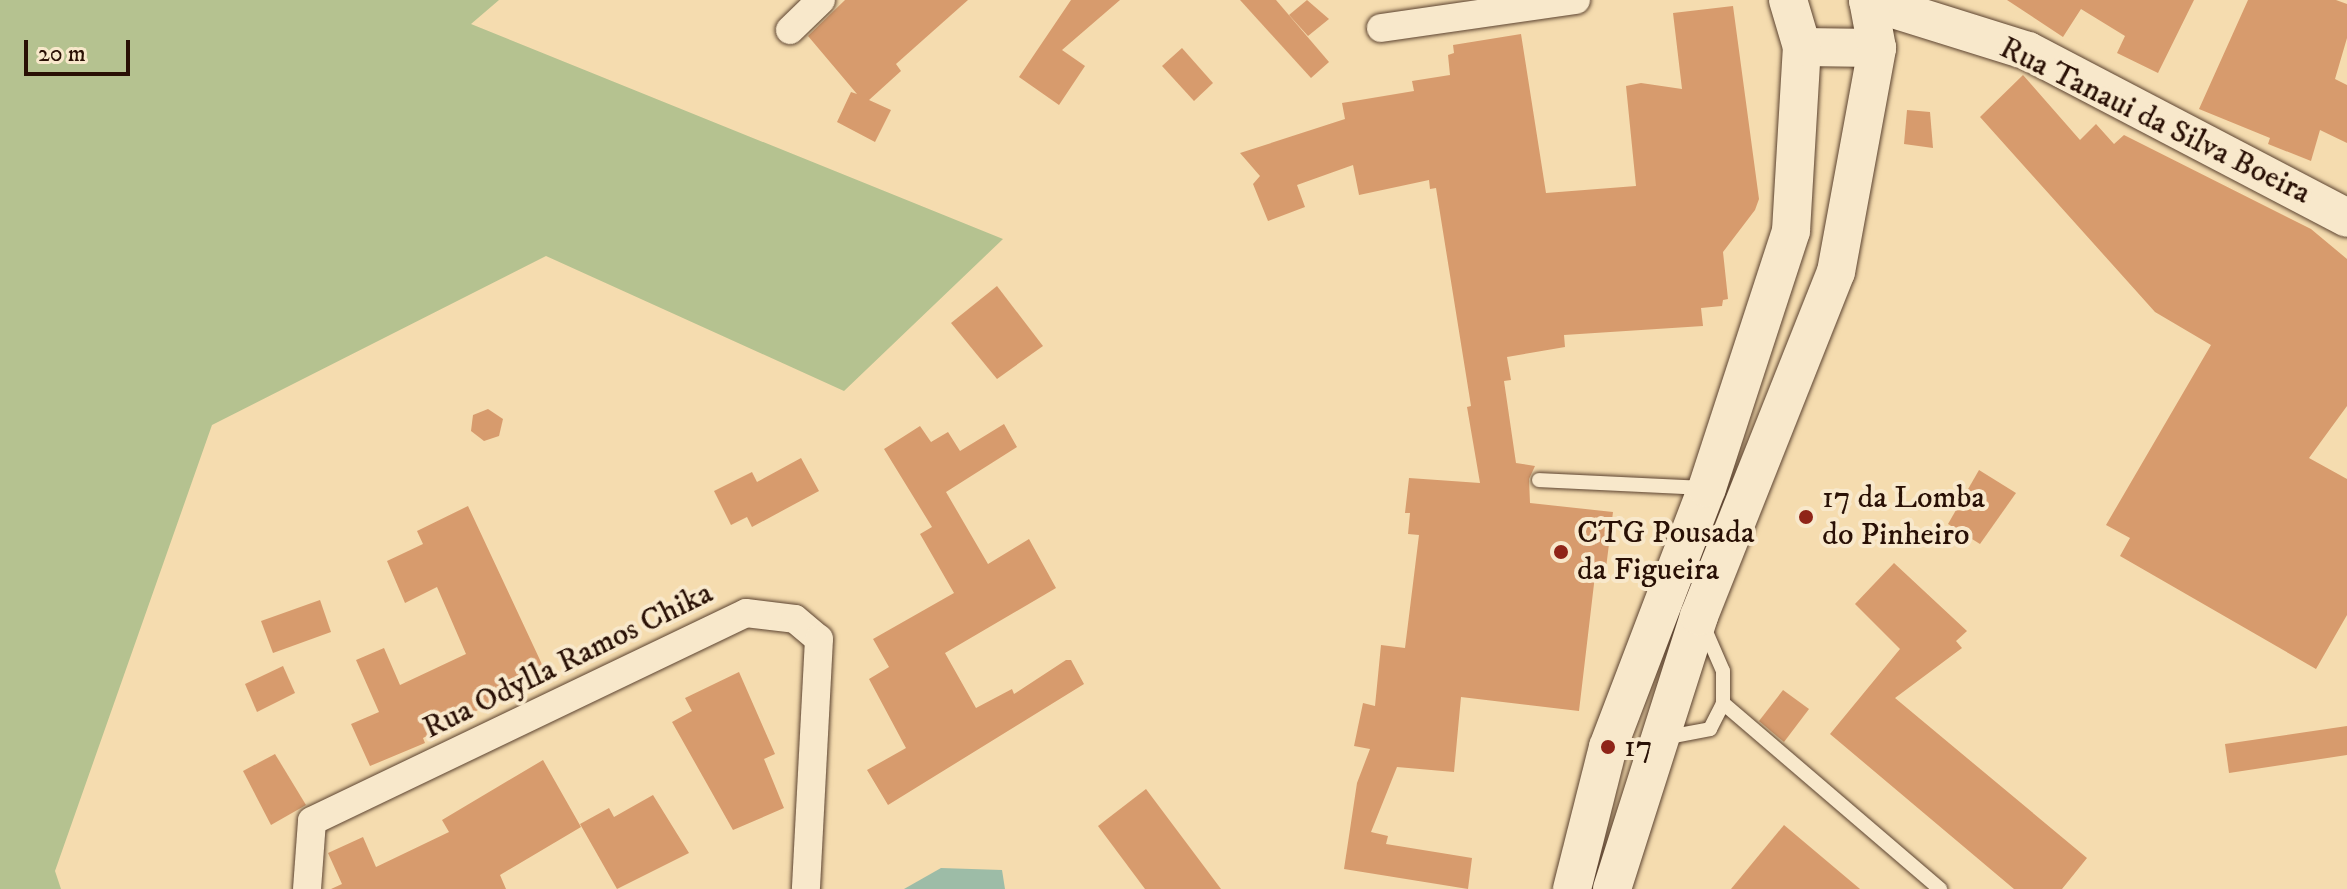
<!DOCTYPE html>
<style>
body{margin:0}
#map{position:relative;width:2347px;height:889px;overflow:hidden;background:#f5dcaf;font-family:"IM FELL DW Pica",serif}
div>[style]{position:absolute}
.green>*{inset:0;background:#b5c290}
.water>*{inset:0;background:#9dbca7}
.building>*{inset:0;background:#d79b6d}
.roads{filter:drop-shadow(0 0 2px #5c4330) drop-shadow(0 0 2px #5c4330)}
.lane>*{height:14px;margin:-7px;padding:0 7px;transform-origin:7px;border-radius:7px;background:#f8e8cb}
.street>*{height:28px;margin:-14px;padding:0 14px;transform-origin:14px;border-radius:14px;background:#f8e8cb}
.secondary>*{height:38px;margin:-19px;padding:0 19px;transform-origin:19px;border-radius:19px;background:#f8e8cb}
.dots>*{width:22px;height:22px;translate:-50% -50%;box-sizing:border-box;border:4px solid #f8e8cb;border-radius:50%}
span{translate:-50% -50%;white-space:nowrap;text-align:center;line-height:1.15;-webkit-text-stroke:8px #f8e8cb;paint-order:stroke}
.street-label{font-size:32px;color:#291005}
.poi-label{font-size:32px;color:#291005}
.left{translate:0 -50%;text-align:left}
.scale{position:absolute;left:24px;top:40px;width:106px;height:36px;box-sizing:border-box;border:4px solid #291005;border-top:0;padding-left:10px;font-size:24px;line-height:28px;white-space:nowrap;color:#291005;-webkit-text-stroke:6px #f8e8cb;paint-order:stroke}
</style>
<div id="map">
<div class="green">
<i style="clip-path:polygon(0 0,499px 0,471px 24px,1003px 239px,844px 391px,546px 256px,212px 425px,55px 871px,61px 889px,0 889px)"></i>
</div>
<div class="water">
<i style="clip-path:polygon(941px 868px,1002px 870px,1005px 889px,904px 889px)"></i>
</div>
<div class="building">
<i style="clip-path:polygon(845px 0,968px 0,896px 64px,901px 71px,869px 100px,891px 110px,875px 142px,837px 122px,851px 92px,857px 94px,808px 36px)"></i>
<i style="clip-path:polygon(1071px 0,1120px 0,1062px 50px,1085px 66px,1059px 105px,1019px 77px)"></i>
<i style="clip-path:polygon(1240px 0,1276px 0,1329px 62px,1311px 78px)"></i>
<i style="clip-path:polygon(1307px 0,1329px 19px,1308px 36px,1289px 15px)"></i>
<i style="clip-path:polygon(2007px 0,2194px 0,2158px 73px,2117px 53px,2125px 36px,2081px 9px,2063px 37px)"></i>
<i style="clip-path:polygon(2248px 0,2336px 0,2347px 4px,2347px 38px,2335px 79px,2347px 85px,2347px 143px,2320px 130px,2311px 161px,2268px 144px,2270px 138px,2199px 109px)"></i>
<i style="clip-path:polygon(1733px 6px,1759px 199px,1755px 210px,1723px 252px,1728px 299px,1723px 300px,1722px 306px,1701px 308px,1703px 326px,1564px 335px,1565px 347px,1507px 357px,1511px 380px,1504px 381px,1516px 463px,1535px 466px,1529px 479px,1530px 503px,1613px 512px,1606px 568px,1596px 567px,1579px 711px,1461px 697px,1454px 772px,1397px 767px,1371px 832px,1388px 836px,1386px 844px,1472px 858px,1468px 889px,1344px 869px,1357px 783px,1370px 749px,1354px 746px,1363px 703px,1375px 706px,1381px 645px,1405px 648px,1419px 535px,1408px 534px,1410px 513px,1405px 513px,1409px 478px,1480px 483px,1467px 407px,1471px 406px,1436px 188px,1430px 189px,1429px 180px,1359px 195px,1353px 165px,1297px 185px,1305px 207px,1268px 221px,1253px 184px,1260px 176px,1240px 153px,1345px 119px,1342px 103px,1414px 91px,1412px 81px,1450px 75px,1448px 55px,1454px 53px,1453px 45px,1521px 34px,1546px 193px,1636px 186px,1626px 86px,1641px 83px,1682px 89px,1673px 13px)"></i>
<i style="clip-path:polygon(1182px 48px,1213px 83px,1194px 101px,1162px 66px)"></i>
<i style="clip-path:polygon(2023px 75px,2080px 140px,2096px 124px,2114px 144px,2124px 135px,2311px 229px,2347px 259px,2347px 406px,2309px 458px,2347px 479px,2347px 615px,2316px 669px,2120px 556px,2130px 538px,2106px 525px,2211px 345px,2155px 312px,1980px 117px)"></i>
<i style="clip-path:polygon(1907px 110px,1930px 112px,1933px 148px,1904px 144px)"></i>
<i style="clip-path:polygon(997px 286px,1043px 346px,997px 379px,951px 323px)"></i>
<i style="clip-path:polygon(488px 409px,503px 419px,499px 436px,484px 441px,471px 431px,473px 415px)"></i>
<i style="clip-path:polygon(1004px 424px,1017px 447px,946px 492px,988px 564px,1029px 539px,1056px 588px,945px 653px,976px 708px,1012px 689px,1014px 694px,1066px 660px,1071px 660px,1084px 684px,888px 805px,867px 770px,906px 748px,869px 679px,889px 667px,873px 639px,954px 593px,920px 534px,932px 527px,884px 449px,920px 426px,931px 442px,948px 432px,960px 451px)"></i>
<i style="clip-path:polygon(801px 458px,819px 491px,752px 527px,747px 517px,731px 525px,714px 491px,752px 472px,757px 482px)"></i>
<i style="clip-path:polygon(1979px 470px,2016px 493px,1980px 544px,1948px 524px)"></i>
<i style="clip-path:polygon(468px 506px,547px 675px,423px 738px,425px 743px,370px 766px,351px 724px,379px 712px,356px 660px,384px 648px,400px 685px,466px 654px,437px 587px,405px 603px,387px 561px,423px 544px,417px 531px)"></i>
<i style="clip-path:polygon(1894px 563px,1967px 631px,1956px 641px,1962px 648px,1895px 698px,2087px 858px,2062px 889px,2014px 889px,1830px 734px,1900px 649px,1855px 604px)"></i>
<i style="clip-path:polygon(320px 600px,331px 632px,273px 653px,261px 621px)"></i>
<i style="clip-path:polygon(283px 666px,295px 693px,257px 712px,245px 684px)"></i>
<i style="clip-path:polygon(739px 672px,775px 754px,764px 759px,784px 808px,733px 830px,672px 722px,692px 711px,685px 698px)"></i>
<i style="clip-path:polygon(1783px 690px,1809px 709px,1784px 742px,1759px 721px)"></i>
<i style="clip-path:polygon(2347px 726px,2347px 755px,2229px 773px,2225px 744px)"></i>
<i style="clip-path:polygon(275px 754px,306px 805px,271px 825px,243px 771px)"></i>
<i style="clip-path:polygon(543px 760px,581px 827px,500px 875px,506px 889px,331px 889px,342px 884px,328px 853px,363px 837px,376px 867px,449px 832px,442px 820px)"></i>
<i style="clip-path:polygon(1146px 789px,1221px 889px,1145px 889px,1098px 826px)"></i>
<i style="clip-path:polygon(653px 795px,689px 853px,617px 889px,580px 824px,609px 808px,614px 817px)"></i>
<i style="clip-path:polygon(1784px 825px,1860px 889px,1731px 889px)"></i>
</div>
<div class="roads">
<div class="lane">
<i style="left:1539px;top:480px;width:164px;rotate:2.8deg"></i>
<i style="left:1723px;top:703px;width:286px;rotate:40.6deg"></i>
<i style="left:1663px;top:738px;width:48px;rotate:-10.8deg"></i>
<i style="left:1710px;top:729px;width:29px;rotate:-63deg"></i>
<i style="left:1723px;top:703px;width:32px;rotate:-90deg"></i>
<i style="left:1723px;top:671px;width:50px;rotate:-113.5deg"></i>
</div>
<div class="street">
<i style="left:1381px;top:28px;width:197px;rotate:-8.2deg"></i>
<i style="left:790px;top:30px;width:43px;rotate:-44.1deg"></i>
<i style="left:307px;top:889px;width:68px;rotate:-85.8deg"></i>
<i style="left:312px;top:821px;width:481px;rotate:-25.6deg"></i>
<i style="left:746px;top:613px;width:49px;rotate:7deg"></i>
<i style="left:795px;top:619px;width:31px;rotate:40deg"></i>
<i style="left:819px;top:639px;width:250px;rotate:93deg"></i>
</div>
<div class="secondary">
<i style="left:1868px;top:1px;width:168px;rotate:17.4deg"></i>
<i style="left:2028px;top:51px;width:360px;rotate:27.6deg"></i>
<i style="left:1802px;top:47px;width:75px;rotate:0.8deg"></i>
<i style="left:1572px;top:889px;width:146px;rotate:-75.8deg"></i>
<i style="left:1608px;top:747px;width:277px;rotate:-69.1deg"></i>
<i style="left:1707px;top:488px;width:270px;rotate:-71.9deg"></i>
<i style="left:1791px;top:231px;width:184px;rotate:-86.6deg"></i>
<i style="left:1802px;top:47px;width:49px;rotate:-106.6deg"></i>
<i style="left:1612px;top:889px;width:287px;rotate:-72.3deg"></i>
<i style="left:1699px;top:616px;width:370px;rotate:-68.3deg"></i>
<i style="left:1836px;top:272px;width:228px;rotate:-79.6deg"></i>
<i style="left:1877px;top:48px;width:49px;rotate:-100.6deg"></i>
</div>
</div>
<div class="dots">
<i style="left:1806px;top:517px;background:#8f2418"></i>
<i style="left:1561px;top:552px;background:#8f2418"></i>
<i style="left:1608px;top:747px;background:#8f2418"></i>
</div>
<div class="street-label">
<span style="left:2155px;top:121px;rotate:26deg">Rua Tanaui da Silva Boeira</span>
<span style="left:568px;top:661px;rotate:-26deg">Rua Odylla Ramos Chika</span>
</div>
<div class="poi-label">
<span class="left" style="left:1822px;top:517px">17 da Lomba<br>do Pinheiro</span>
<span class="left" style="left:1577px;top:552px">CTG Pousada<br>da Figueira</span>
<span class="left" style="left:1624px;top:747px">17</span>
</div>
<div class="scale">20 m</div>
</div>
